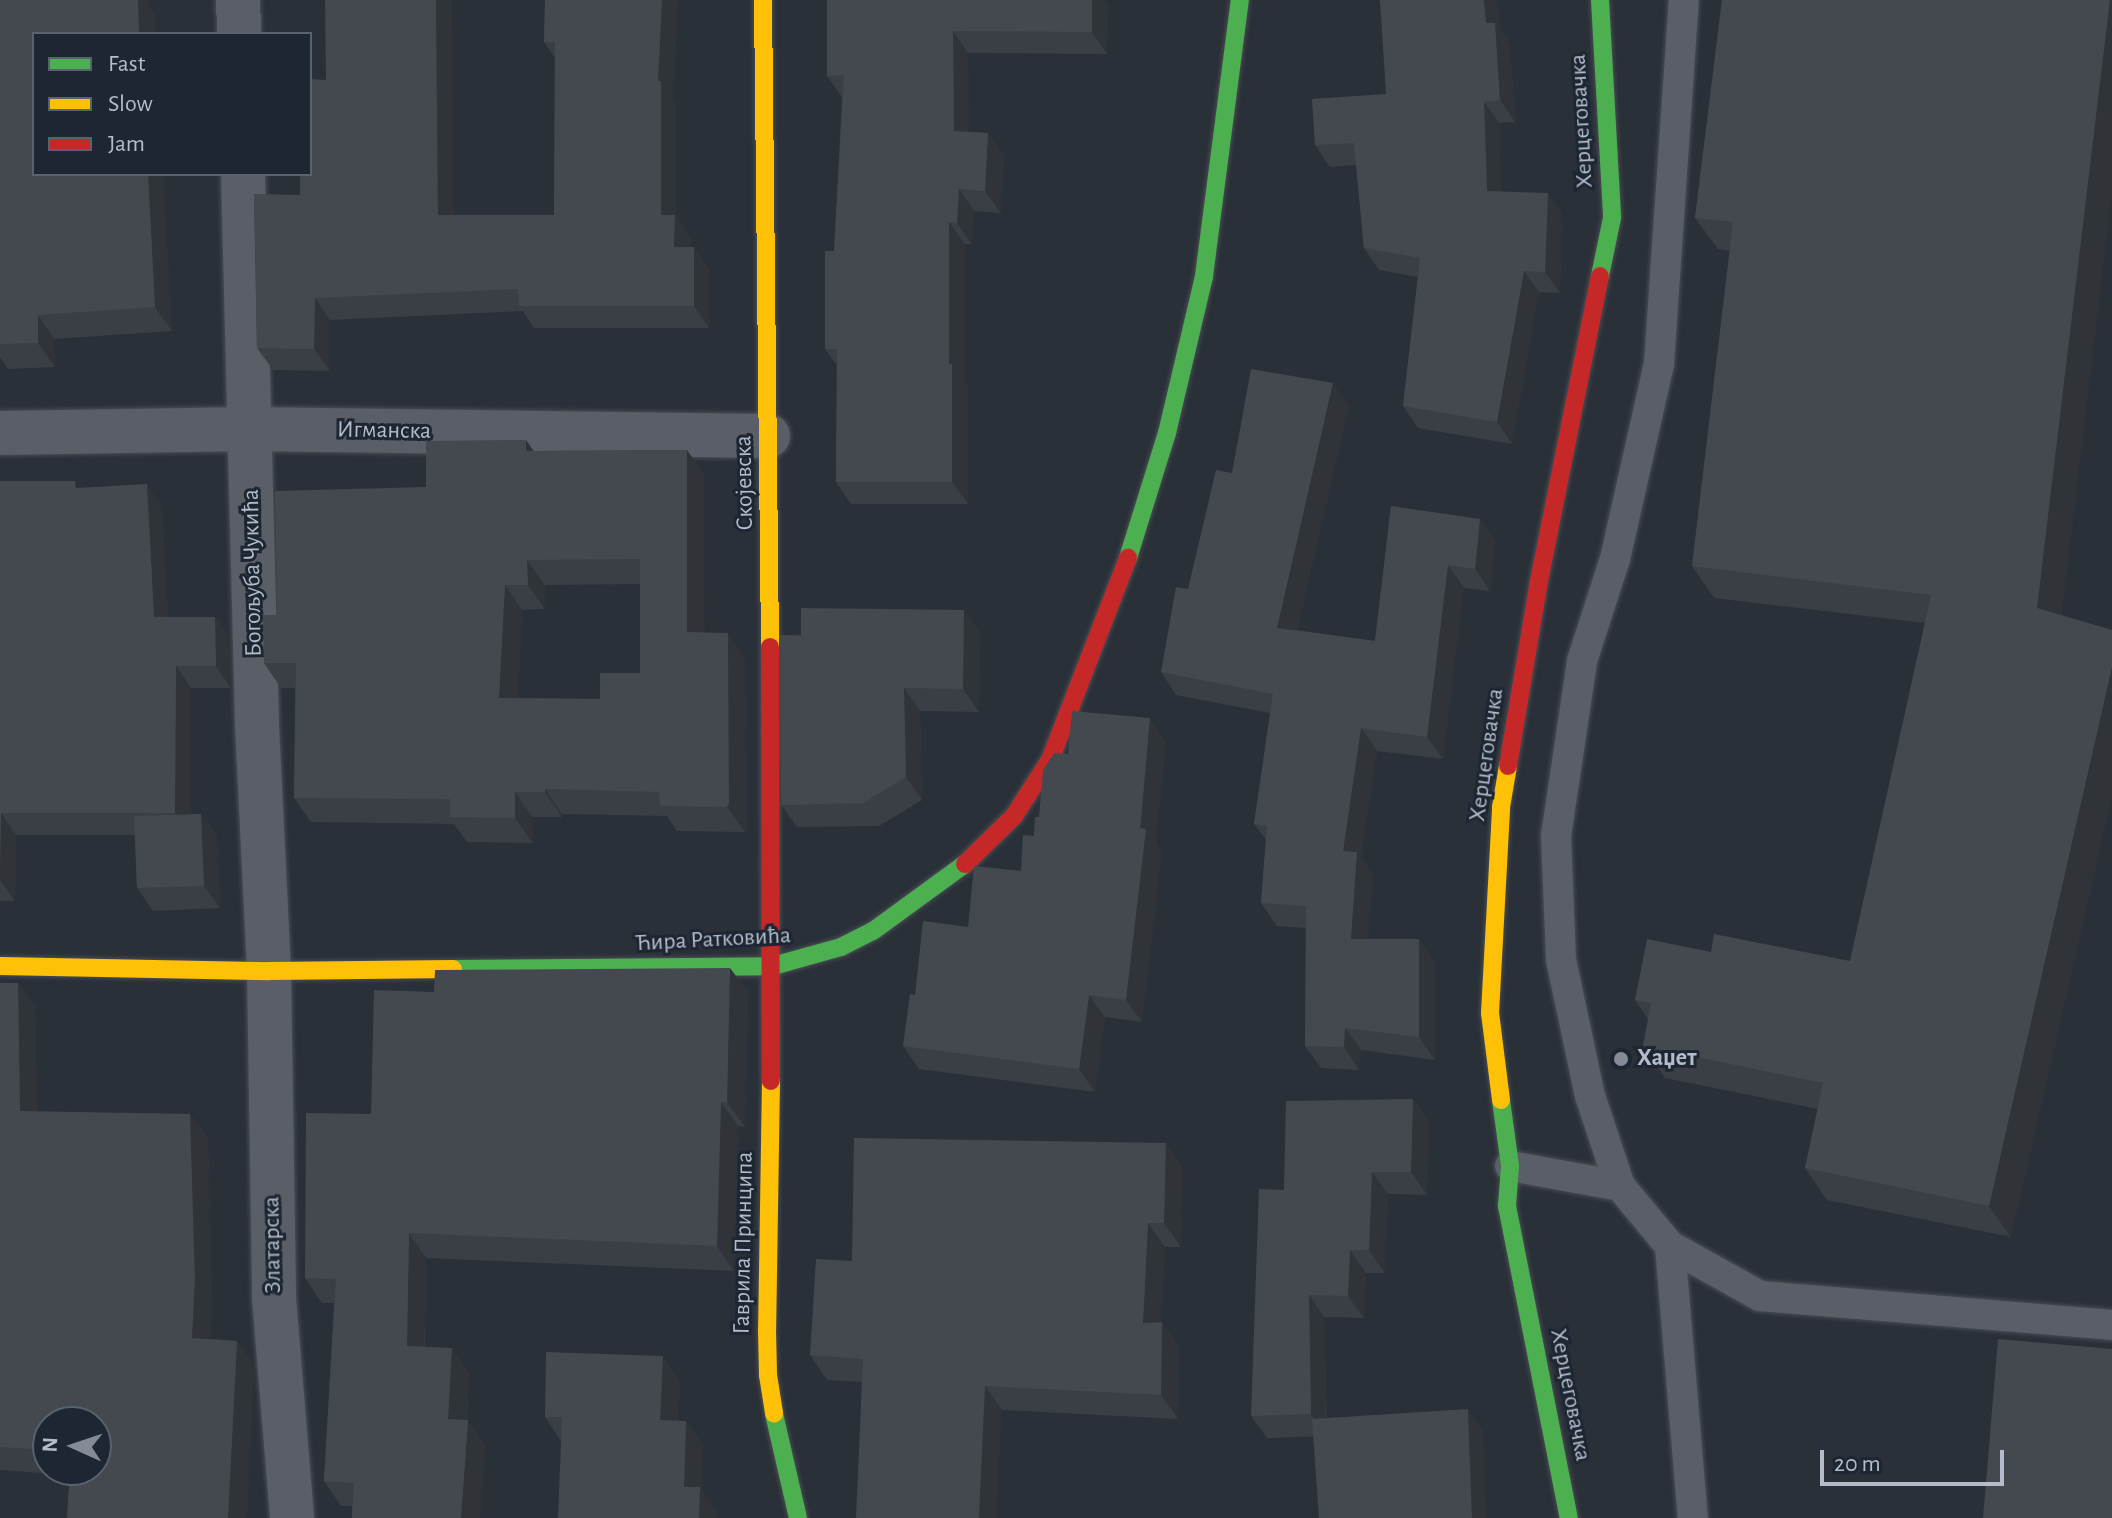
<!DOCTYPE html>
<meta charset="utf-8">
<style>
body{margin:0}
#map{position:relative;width:2112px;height:1518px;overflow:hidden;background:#2a3038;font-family:"Alegreya Sans",sans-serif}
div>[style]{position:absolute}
.roads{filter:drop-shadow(0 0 2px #484c53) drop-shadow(0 0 2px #484c53)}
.lane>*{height:30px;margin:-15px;padding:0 15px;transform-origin:15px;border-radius:15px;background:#5a5e66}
.street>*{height:44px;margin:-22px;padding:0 22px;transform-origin:22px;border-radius:22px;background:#5a5e66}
.fast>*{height:18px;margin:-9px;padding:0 9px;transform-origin:9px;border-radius:9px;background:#4caf50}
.slow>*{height:18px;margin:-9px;padding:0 9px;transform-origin:9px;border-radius:9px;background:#ffc107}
.jam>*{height:18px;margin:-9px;padding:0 9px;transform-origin:9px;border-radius:9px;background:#c62828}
.wall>*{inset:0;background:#3a3f45}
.shaded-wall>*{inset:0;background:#303338}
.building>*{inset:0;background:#444950}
.dots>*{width:22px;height:22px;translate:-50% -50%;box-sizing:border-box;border:4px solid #1d2633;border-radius:50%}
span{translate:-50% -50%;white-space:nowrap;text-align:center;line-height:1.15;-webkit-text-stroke:6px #1d2633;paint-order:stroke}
.street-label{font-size:24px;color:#b4bcc9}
.poi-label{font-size:24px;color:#b4bcc9;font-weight:700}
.left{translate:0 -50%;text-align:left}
.legend{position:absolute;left:32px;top:32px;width:280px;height:144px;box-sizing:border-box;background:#1d2633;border:2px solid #59626f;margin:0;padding:10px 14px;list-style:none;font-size:24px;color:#b4bcc9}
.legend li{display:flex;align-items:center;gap:16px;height:40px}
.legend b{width:40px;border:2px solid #59626f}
.north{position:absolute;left:32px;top:1406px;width:80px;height:80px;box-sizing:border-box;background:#1d2633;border:2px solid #59626f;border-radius:50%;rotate:273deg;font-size:22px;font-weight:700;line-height:32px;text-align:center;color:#b4bcc9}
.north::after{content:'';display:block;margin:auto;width:28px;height:36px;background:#848b96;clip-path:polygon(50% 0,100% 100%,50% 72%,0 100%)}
.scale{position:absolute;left:1820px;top:1450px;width:184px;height:36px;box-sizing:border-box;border:4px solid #b4bcc9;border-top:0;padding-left:10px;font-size:24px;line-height:28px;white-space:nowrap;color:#b4bcc9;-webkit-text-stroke:6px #1d2633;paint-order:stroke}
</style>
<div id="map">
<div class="roads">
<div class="lane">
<i style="left:1510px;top:1166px;width:112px;rotate:10.3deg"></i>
<i style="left:1620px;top:1186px;width:78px;rotate:50.2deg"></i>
<i style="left:1670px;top:1246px;width:273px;rotate:85.2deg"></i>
<i style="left:1620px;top:1186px;width:95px;rotate:-108.4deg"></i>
<i style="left:1590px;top:1096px;width:139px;rotate:-102deg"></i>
<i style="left:1561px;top:960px;width:124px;rotate:-92.3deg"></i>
<i style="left:1556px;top:836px;width:177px;rotate:-81.5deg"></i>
<i style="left:1582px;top:661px;width:107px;rotate:-72.1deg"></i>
<i style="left:1615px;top:559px;width:200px;rotate:-77.3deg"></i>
<i style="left:1659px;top:364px;width:365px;rotate:-86.1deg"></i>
<i style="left:1670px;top:1246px;width:103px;rotate:29.1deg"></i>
<i style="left:1760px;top:1296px;width:353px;rotate:4.7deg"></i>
</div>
<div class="street">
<i style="left:238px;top:0;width:34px;rotate:88deg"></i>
<i style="left:243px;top:174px;width:551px;rotate:88.54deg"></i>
<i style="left:257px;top:725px;width:246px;rotate:87.2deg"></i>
<i style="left:269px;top:971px;width:327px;rotate:89.1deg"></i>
<i style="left:274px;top:1298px;width:221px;rotate:85.3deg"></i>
<i style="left:0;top:433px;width:250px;rotate:-0.9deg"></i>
<i style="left:250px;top:429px;width:518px;rotate:0.77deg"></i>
</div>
<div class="fast">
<i style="left:1600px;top:0;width:218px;rotate:86.8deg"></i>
<i style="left:1612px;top:218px;width:59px;rotate:101.7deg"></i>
<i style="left:1128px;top:558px;width:131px;rotate:-72.7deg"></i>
<i style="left:1167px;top:433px;width:161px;rotate:-76.7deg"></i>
<i style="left:1204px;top:276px;width:278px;rotate:-82.6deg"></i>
<i style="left:453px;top:969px;width:320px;rotate:-0.5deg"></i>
<i style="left:773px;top:966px;width:71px;rotate:-15.6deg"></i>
<i style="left:841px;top:947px;width:36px;rotate:-27deg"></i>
<i style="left:873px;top:931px;width:114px;rotate:-36.1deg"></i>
<i style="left:1501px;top:1100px;width:67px;rotate:82.2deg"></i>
<i style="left:1510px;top:1166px;width:40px;rotate:94.3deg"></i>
<i style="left:1507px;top:1206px;width:318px;rotate:78.8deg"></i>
<i style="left:774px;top:1414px;width:107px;rotate:77deg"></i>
</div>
<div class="slow">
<i style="left:763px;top:0;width:647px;rotate:89.38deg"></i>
<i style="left:0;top:966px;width:269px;rotate:1.1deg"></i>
<i style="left:269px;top:971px;width:184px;rotate:-0.6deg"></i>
<i style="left:771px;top:1081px;width:249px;rotate:90.9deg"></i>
<i style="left:767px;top:1330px;width:45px;rotate:88.7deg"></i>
<i style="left:768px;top:1375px;width:39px;rotate:81deg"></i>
<i style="left:1501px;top:1100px;width:88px;rotate:-97.2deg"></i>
<i style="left:1490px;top:1013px;width:206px;rotate:-86.9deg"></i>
<i style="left:1501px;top:807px;width:42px;rotate:-80.3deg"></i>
</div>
<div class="jam">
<i style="left:770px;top:647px;width:434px;rotate:89.9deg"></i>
<i style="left:1508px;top:766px;width:182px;rotate:-80.5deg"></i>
<i style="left:1538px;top:586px;width:316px;rotate:-78.7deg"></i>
<i style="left:965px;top:864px;width:69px;rotate:-44.4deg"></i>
<i style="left:1014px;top:816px;width:67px;rotate:-57.3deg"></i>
<i style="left:1050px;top:760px;width:217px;rotate:-68.9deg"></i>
</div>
</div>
<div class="wall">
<i style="clip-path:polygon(0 0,149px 0,149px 5px,155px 13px,155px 34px,34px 34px,34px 174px,163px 174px,172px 331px,54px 339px,55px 367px,8px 369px,0 357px)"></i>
<i style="clip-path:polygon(545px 0,678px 0,673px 99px,676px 103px,676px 216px,691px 237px,690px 247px,709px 269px,709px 328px,534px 328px,523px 311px,330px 320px,330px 371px,273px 370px,257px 348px,254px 194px,453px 215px,554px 215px,555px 58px,544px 42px)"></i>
<i style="clip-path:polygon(827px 0,1104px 0,1108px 5px,1107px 54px,968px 53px,969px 132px,988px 133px,1004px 155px,1001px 213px,974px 211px,972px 245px,965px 244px,965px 381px,968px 386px,968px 504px,851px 504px,836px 482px,837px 365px,825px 349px,834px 251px,842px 97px,827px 76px)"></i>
<i style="clip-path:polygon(1722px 0,2062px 616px,2112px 630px,2112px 796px,2011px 1237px,1827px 1200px,1805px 1168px,1818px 1109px,1665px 1078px,1643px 1046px,1648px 1019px,1635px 1000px,1711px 952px,1850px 961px,1925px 623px,1714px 598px,1692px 566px,1730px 251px,1718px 249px,1695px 218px)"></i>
<i style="clip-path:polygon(1500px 30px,1510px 44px,1515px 122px,1499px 123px,1501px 191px,1562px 214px,1560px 293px,1539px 292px,1512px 444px,1418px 428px,1403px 406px,1418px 277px,1379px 270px,1364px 248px,1356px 165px,1330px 167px,1315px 145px,1386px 94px)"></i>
<i style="clip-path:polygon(1349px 406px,1297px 630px,1375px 641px,1391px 506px,1496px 541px,1490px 591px,1464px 588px,1443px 759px,1377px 751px,1361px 858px,1373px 875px,1368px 939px,1419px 939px,1435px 962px,1435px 1060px,1361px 1050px,1359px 1070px,1321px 1068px,1305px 1046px,1306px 928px,1277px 926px,1261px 903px,1266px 840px,1254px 824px,1270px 713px,1176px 695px,1161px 672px,1232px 473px)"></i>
<i style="clip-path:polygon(evenodd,687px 450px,704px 475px,704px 632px,745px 657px,747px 828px,745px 832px,677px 831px,667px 816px,562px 814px,562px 817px,532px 817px,533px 843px,467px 842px,454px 824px,311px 822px,294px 798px,295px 688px,281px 688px,264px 663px,277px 615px,426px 487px,534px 451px,687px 450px,640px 584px,640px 673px,600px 699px,518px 698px,522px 610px,545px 609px,545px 585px,640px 584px)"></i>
<i style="clip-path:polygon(0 481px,80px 488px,162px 506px,168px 617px,215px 617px,230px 639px,231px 688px,191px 688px,191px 814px,201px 814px,217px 836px,220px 908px,153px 911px,137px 888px,135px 835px,16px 835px,15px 901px,0 901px)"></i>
<i style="clip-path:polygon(980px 632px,979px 712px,920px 711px,922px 800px,879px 826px,797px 827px,781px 805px,779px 635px)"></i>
<i style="clip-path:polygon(1166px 741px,1156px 843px,1162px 851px,1142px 1022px,1105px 1017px,1095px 1092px,919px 1069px,903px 1046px,915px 995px,968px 927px,1021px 871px,1034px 836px,1039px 817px,1068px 754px)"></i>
<i style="clip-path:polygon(evenodd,0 983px,18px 983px,35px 1008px,37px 1112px,190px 1114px,208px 1138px,212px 1305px,210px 1339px,237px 1341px,254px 1365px,247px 1518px,67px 1518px,70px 1475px,0 1470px,0 983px,48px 1422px,96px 1422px,96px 1470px,48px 1470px,48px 1422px)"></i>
<i style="clip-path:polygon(434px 992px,748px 992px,745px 1127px,738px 1126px,734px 1271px,426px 1258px,425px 1347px,469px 1373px,467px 1420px,485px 1445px,480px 1518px,352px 1518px,352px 1506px,341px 1506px,324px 1481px,334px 1303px,322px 1303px,305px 1278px,371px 1114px)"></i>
<i style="clip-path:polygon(1413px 1099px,1429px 1122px,1427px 1195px,1388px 1194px,1385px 1273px,1366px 1273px,1364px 1318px,1324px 1317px,1327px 1418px,1483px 1431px,1267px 1438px,1251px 1416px,1284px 1190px)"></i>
<i style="clip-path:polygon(1183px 1167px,1181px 1247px,1165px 1247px,1161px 1322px,1179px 1346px,1178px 1419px,1002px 1410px,862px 1382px,827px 1380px,810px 1355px,852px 1261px)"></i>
<i style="clip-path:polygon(680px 1381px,678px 1421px,686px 1421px,703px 1446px,702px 1490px,717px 1512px,561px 1441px,545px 1417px)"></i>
</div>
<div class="shaded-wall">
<i style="clip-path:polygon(138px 0,149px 0,149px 5px,155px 13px,155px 34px,139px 34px)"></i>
<i style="clip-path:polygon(436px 0,452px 0,454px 237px,438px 215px)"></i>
<i style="clip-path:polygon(662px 0,678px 0,673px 99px,676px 103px,676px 216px,691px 237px,690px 269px,674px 247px,661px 215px,658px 81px)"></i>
<i style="clip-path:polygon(1092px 0,1104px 0,1108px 5px,1107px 54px,1092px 32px)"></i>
<i style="clip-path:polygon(1484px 0,1498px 0,1500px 30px,1510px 44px,1515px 122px,1500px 100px,1486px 23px)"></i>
<i style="clip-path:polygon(2110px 0,2112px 0,2112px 196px,2059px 640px,2037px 608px)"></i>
<i style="clip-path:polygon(953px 31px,968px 53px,970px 153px,954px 131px)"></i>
<i style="clip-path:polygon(1484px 102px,1499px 123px,1502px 212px,1487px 191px)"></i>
<i style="clip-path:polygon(988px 133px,1004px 155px,1001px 213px,985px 191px)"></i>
<i style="clip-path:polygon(148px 174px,163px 174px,172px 331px,155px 307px)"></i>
<i style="clip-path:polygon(959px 189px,974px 211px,972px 245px,957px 223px)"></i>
<i style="clip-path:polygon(1548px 193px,1562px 214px,1560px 293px,1545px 272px)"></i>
<i style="clip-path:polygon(949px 222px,965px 244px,965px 381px,968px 386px,968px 504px,952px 482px,949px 364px)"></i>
<i style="clip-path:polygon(694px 247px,709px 269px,709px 328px,694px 306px)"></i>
<i style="clip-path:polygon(1524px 271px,1539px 292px,1512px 444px,1497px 422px)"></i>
<i style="clip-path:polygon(315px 298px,330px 320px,330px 371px,314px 349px)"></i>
<i style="clip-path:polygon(38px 315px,54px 339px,55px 367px,38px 343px)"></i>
<i style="clip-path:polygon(1333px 383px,1349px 406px,1292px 650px,1277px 628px)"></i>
<i style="clip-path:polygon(526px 440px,543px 464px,526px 451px)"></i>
<i style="clip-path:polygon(687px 450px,704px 475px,705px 657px,687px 632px)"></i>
<i style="clip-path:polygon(147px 484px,162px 506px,169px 638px,154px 617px)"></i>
<i style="clip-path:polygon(1480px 519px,1496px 541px,1490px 591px,1475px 569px)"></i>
<i style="clip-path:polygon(527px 560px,545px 585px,545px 609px,528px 585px)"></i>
<i style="clip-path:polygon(1448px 565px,1464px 588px,1443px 759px,1427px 737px)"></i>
<i style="clip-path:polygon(505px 585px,522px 610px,517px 722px,499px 698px)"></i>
<i style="clip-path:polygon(964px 610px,980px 632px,979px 712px,963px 689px)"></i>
<i style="clip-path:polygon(215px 617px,230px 639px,231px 688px,216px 666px)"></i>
<i style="clip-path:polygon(728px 633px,745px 657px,747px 828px,745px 832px,727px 807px)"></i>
<i style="clip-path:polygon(176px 666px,191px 688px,191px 834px,175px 813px)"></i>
<i style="clip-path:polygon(2112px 667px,2112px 796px,2011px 1237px,1989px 1206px)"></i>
<i style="clip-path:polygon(904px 688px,920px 711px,922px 800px,906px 777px)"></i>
<i style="clip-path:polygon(1150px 718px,1166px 741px,1156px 843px,1162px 851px,1142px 1022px,1126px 1000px)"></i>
<i style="clip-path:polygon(1361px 728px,1377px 751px,1361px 858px,1373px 875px,1367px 962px,1351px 939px,1343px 851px)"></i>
<i style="clip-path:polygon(545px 789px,562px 814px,562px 817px,545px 792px)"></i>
<i style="clip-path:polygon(515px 792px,532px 817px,533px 843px,515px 818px)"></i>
<i style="clip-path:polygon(1px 813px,16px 835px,15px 901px,0 880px)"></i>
<i style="clip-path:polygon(201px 814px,217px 836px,220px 908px,204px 886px)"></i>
<i style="clip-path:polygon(1419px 939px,1435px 962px,1435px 1060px,1419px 1037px)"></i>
<i style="clip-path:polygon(730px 968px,748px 992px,745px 1127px,727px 1102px)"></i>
<i style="clip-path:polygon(18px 983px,35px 1008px,37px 1136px,20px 1111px)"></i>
<i style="clip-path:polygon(1089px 995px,1105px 1017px,1095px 1092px,1079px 1069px)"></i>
<i style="clip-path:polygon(1345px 1028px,1361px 1050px,1359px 1070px,1344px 1047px)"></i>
<i style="clip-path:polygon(1413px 1099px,1429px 1122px,1427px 1195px,1411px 1172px)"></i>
<i style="clip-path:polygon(721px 1102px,738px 1126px,734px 1271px,717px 1246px)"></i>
<i style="clip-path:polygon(190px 1114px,208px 1138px,212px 1305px,209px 1363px,192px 1338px)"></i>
<i style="clip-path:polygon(1166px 1143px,1183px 1167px,1181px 1247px,1164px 1223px)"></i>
<i style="clip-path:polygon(1372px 1172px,1388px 1194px,1385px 1273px,1369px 1250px)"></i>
<i style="clip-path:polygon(1148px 1223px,1165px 1247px,1160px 1347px,1143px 1323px)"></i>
<i style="clip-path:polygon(409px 1233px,426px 1258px,424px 1370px,407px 1346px)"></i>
<i style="clip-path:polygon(1350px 1250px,1366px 1273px,1364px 1318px,1348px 1296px)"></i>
<i style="clip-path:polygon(1309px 1295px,1324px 1317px,1327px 1437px,1311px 1414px)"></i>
<i style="clip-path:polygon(1162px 1322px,1179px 1346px,1178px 1419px,1161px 1395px)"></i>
<i style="clip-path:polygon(237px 1341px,254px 1365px,247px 1518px,228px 1518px)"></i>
<i style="clip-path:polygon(452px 1348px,469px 1373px,465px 1444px,448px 1419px)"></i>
<i style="clip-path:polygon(663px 1356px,680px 1381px,678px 1445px,660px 1420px)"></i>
<i style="clip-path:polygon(985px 1386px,1002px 1410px,997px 1518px,979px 1518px)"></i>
<i style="clip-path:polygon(1468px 1409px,1483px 1431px,1487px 1518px,1472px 1518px)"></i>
<i style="clip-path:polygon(468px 1420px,485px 1445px,480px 1518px,461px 1518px)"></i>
<i style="clip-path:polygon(686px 1421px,703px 1446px,702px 1490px,717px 1512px,717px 1518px,699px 1518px,684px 1487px)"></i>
</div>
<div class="building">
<i style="clip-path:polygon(0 0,138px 0,139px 34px,34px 34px,34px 174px,148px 174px,155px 307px,38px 315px,38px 343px,0 344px)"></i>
<i style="clip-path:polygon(325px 0,436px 0,438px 215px,554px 215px,555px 42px,544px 42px,545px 0,662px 0,658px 81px,661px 81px,661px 215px,675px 215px,674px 247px,694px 247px,694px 306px,519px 306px,518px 289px,315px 298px,314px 349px,257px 348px,254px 194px,300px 195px,300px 174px,310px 174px,310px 79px,326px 80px)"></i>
<i style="clip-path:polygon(827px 0,1092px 0,1092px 32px,953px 31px,954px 131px,988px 133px,985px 191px,959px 189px,957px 223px,949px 222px,949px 364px,952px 364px,952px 482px,836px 482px,837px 349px,825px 349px,825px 251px,834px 251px,844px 75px,827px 76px)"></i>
<i style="clip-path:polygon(1380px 0,1484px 0,1486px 23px,1495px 23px,1500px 100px,1484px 102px,1487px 191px,1548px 193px,1545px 272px,1524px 271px,1497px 422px,1403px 406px,1420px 258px,1364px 248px,1354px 143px,1315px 145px,1312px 99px,1386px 94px)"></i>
<i style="clip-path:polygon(1722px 0,2110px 0,2037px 608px,2112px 630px,2112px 667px,1989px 1206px,1805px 1168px,1823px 1083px,1643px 1046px,1651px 1003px,1635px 1000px,1647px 939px,1711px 952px,1714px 934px,1850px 961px,1931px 595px,1692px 566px,1733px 222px,1695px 218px)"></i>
<i style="clip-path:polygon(1251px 369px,1333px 383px,1277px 628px,1375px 641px,1391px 506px,1480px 519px,1475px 569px,1448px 565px,1427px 737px,1361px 728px,1343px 851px,1357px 852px,1351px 939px,1419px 939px,1419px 1037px,1345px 1028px,1344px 1047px,1305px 1046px,1306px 906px,1261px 903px,1267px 826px,1254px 824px,1273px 694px,1161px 672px,1176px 587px,1188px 589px,1216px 470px,1232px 473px)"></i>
<i style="clip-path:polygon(evenodd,526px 440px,526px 451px,687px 450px,687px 632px,728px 633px,729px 804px,727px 807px,660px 806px,659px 792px,545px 789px,545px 792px,515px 792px,515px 818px,450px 817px,450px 799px,294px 798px,296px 663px,264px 663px,263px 615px,277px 615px,275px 491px,426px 487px,426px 441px,526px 440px,640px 559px,640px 673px,600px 673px,600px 699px,499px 698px,505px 585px,528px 585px,527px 560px,640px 559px)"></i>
<i style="clip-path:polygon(0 481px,75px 481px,76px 488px,147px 484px,154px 617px,215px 617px,216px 666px,176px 666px,175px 813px,1px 813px,0 866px)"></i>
<i style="clip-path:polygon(801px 608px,964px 610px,963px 689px,904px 688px,906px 777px,863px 803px,781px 805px,779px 635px,801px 636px)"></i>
<i style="clip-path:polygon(1072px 711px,1150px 718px,1140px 828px,1146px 829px,1126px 1000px,1089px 995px,1079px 1069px,903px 1046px,910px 994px,915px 995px,923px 921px,968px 927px,974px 866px,1021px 871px,1023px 835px,1034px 836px,1035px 817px,1039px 817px,1043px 770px,1054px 753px,1068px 754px)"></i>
<i style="clip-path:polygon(201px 814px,204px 886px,137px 888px,134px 816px)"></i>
<i style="clip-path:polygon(730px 968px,727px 1102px,721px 1102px,717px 1246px,409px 1233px,407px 1346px,452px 1348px,448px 1419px,468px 1420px,461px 1518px,352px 1518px,354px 1483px,324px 1481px,336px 1279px,305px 1278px,306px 1113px,371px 1114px,374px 990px,434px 992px,435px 970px)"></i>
<i style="clip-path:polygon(0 983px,18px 983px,20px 1111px,190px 1114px,195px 1280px,192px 1338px,237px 1341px,228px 1518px,67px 1518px,70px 1470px,96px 1470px,96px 1422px,48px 1422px,48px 1450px,0 1447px)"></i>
<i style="clip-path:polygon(1413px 1099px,1411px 1172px,1372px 1172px,1369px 1250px,1350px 1250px,1348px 1296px,1309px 1295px,1311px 1414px,1251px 1416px,1259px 1189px,1284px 1190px,1286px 1101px)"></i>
<i style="clip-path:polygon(854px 1138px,1166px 1143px,1164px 1223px,1148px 1223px,1143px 1323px,1162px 1322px,1161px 1395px,985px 1386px,979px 1518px,856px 1518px,863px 1359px,810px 1355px,816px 1259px,852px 1261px)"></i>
<i style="clip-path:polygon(1998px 1339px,2112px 1349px,2112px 1518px,1983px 1518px)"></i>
<i style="clip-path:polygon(546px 1352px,663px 1356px,660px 1420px,686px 1421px,684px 1487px,700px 1487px,699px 1518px,558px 1518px,562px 1417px,545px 1417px)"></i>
<i style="clip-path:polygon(1468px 1409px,1472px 1518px,1319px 1518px,1312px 1419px)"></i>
</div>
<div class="dots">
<i style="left:1621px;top:1059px;background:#848b96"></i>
</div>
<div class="street-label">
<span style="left:1582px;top:121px;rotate:-93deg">Херцеговачка</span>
<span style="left:384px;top:431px;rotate:1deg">Игманска</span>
<span style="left:745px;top:483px;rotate:-91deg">Скојевска</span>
<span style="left:253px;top:573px;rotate:-91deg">Богољуба Чукића</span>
<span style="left:1487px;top:755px;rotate:-82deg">Херцеговачка</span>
<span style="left:713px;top:940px;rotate:-3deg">Ћира Ратковића</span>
<span style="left:744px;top:1243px;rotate:-89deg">Гаврила Принципа</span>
<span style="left:273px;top:1245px;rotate:-91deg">Златарска</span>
<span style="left:1570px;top:1395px;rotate:79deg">Херцеговачка</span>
</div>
<div class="poi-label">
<span class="left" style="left:1637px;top:1059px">Хаџет</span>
</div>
<ul class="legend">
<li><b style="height:10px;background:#4caf50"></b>Fast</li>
<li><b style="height:10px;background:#ffc107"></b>Slow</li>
<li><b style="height:10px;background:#c62828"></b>Jam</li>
</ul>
<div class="north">N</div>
<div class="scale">20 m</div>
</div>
